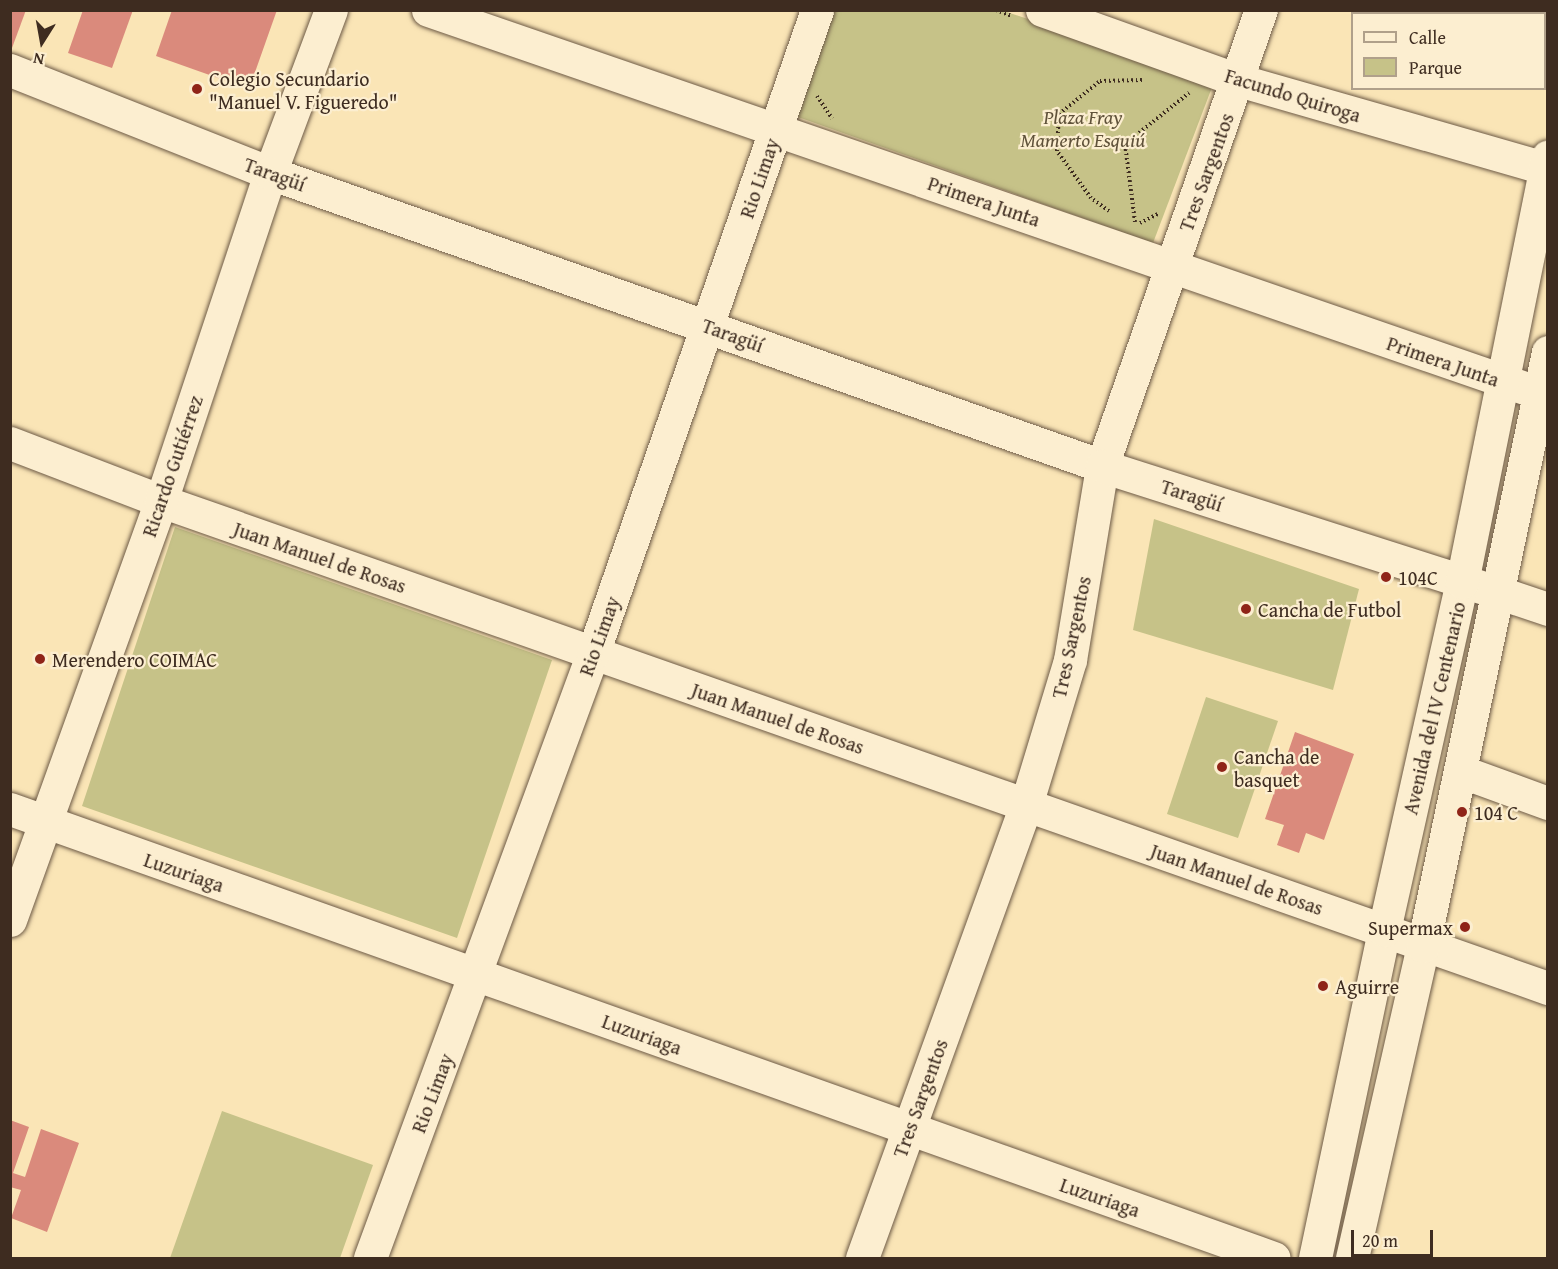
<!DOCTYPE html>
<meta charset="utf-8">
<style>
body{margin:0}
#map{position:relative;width:1558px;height:1269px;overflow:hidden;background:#fae5b6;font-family:"Gentium Book Plus",serif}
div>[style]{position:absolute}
.green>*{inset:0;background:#c6c288}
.building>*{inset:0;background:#da8a7c}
.path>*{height:4px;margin-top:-2px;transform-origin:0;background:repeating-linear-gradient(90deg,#3e2c20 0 1.5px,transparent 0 4.5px)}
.roads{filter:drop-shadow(0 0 2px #6d5a46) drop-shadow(0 0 2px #6d5a46)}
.street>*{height:33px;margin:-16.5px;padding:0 16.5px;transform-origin:16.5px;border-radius:16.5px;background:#fceed0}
.secondary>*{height:33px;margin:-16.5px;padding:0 16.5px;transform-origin:16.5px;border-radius:16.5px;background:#fceed0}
.dots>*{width:16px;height:16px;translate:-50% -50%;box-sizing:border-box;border:3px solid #fceed0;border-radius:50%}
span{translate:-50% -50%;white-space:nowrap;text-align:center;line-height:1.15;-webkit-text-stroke:4.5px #fceed0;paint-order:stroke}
.poi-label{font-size:20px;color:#3e2c20}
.left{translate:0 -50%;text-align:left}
.right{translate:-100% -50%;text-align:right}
.street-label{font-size:20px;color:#3e2c20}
.park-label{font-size:20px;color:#60523a;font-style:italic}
.frame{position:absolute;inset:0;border:12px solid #3e2c20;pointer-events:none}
.legend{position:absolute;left:1351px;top:12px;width:195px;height:78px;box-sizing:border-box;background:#fceed0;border:2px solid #b0a08a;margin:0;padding:8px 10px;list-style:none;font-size:18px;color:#3e2c20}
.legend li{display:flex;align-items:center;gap:12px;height:30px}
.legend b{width:30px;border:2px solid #b0a08a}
.north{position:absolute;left:12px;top:12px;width:60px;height:60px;-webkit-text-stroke:4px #fceed0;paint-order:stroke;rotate:191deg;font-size:16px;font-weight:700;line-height:24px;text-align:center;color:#3e2c20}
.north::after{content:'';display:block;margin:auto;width:21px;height:27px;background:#3e2c20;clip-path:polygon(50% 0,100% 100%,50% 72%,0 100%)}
.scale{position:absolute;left:1351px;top:1230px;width:82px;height:27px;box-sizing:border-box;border:3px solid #3e2c20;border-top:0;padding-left:8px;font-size:18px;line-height:21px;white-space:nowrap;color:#3e2c20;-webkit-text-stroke:4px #fceed0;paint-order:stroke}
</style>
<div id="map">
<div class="green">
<i style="clip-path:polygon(817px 11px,1004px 11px,1214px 82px,1153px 243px,781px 111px)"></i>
<i style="clip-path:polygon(1154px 519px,1359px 589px,1333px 690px,1133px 630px)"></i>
<i style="clip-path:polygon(175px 527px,552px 660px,457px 938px,82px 806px)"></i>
<i style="clip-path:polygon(1206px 697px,1278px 721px,1238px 838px,1167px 814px)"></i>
<i style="clip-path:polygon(222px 1111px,373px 1165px,340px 1258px,170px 1258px)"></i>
</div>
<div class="building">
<i style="clip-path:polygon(10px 10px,26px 10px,12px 48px,10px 47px)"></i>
<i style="clip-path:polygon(83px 10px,133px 10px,112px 68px,68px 53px)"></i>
<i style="clip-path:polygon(172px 10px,277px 10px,249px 89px,156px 56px)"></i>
<i style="clip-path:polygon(1295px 732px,1354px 754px,1324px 840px,1306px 833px,1299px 853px,1277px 845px,1284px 825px,1265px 819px)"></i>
<i style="clip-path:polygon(10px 1120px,29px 1127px,13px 1173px,25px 1177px,41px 1129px,79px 1143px,47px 1232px,11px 1218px,21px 1190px,10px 1187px)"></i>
</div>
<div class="path">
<i style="left:996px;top:10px;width:17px;rotate:21deg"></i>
<i style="left:817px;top:96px;width:27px;rotate:56deg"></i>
<i style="left:1109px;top:211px;width:22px;rotate:-144deg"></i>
<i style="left:1091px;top:198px;width:58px;rotate:-125.9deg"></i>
<i style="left:1057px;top:151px;width:37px;rotate:-87deg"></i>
<i style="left:1059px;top:114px;width:53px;rotate:-38.8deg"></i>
<i style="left:1100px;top:81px;width:42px;rotate:-1.4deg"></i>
<i style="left:1135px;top:222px;width:79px;rotate:-97.3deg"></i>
<i style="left:1125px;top:144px;width:82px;rotate:-38.6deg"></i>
<i style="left:1140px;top:223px;width:20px;rotate:-27deg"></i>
</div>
<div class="roads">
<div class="street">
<i style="left:428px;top:10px;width:1175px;rotate:19.02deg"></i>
<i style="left:1042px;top:10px;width:208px;rotate:19.7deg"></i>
<i style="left:1238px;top:80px;width:323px;rotate:16deg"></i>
<i style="left:10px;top:443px;width:162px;rotate:21deg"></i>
<i style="left:161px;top:501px;width:1470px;rotate:19.35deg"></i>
<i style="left:1497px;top:592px;width:54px;rotate:18.4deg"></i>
<i style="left:1460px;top:771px;width:94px;rotate:20deg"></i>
<i style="left:10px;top:809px;width:1341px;rotate:19.56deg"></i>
<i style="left:10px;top:920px;width:445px;rotate:-70.2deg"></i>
<i style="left:161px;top:501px;width:346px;rotate:-71.6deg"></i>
<i style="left:270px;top:173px;width:174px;rotate:-69.5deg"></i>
<i style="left:370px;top:1258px;width:645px;rotate:-69.77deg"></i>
<i style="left:593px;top:653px;width:681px;rotate:-70.79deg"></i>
<i style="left:862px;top:1258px;width:482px;rotate:-70.1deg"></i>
<i style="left:1026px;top:805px;width:152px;rotate:-73.1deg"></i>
<i style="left:1070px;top:660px;width:197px;rotate:-80.6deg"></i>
<i style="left:1102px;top:466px;width:483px;rotate:-70.8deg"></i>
</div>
<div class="secondary">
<i style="left:10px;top:70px;width:280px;rotate:21.6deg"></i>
<i style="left:270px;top:173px;width:882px;rotate:19.4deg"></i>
<i style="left:1102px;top:466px;width:415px;rotate:17.7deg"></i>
<i style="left:1315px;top:1258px;width:335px;rotate:-78.1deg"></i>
<i style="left:1384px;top:930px;width:357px;rotate:-77.4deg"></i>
<i style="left:1462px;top:582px;width:434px;rotate:-78.6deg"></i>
<i style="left:1352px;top:1258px;width:320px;rotate:-77.2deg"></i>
<i style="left:1423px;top:946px;width:607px;rotate:-78.12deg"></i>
</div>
</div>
<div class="dots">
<i style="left:197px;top:89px;background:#8f2418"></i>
<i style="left:1386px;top:577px;background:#8f2418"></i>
<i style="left:1246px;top:609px;background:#8f2418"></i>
<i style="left:40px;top:659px;background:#8f2418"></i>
<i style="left:1222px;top:767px;background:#8f2418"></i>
<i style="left:1462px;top:812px;background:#8f2418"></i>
<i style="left:1465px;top:927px;background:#8f2418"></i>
<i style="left:1323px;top:986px;background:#8f2418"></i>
</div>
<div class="poi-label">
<span class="left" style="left:209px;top:90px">Colegio Secundario<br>"Manuel V. Figueredo"</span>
<span class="left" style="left:1398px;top:577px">104C</span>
<span class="left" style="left:1258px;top:609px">Cancha de Futbol</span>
<span class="left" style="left:52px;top:659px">Merendero COIMAC</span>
<span class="left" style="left:1234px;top:768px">Cancha de<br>basquet</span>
<span class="left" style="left:1474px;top:812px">104 C</span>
<span class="right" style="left:1453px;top:927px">Supermax</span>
<span class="left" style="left:1335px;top:986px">Aguirre</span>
</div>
<div class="street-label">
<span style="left:1293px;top:95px;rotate:17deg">Facundo Quiroga</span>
<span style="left:1206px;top:172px;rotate:-70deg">Tres Sargentos</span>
<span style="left:275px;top:174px;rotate:20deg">Taragüí</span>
<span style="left:759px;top:178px;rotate:-71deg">Rio Limay</span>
<span style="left:984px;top:201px;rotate:19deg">Primera Junta</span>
<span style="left:733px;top:335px;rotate:20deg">Taragüí</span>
<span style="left:1443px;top:361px;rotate:19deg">Primera Junta</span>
<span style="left:172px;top:466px;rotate:-71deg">Ricardo Gutiérrez</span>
<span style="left:1192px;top:495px;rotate:18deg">Taragüí</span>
<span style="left:320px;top:557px;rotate:19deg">Juan Manuel de Rosas</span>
<span style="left:599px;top:636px;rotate:-70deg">Rio Limay</span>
<span style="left:1071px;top:637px;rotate:-78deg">Tres Sargentos</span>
<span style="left:1434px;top:708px;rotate:-77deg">Avenida del IV Centenario</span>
<span style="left:778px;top:718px;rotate:19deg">Juan Manuel de Rosas</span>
<span style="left:184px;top:872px;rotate:19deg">Luzuriaga</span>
<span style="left:1237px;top:879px;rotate:19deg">Juan Manuel de Rosas</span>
<span style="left:642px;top:1034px;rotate:20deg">Luzuriaga</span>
<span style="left:432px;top:1093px;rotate:-69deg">Rio Limay</span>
<span style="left:920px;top:1098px;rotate:-70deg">Tres Sargentos</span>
<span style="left:1100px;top:1197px;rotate:19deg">Luzuriaga</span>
</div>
<div class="park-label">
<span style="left:1083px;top:128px">Plaza Fray<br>Mamerto Esquiú</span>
</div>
<div class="frame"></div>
<ul class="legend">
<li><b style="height:8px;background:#fceed0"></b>Calle</li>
<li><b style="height:16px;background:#c6c288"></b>Parque</li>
</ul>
<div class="north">N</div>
<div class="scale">20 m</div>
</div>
